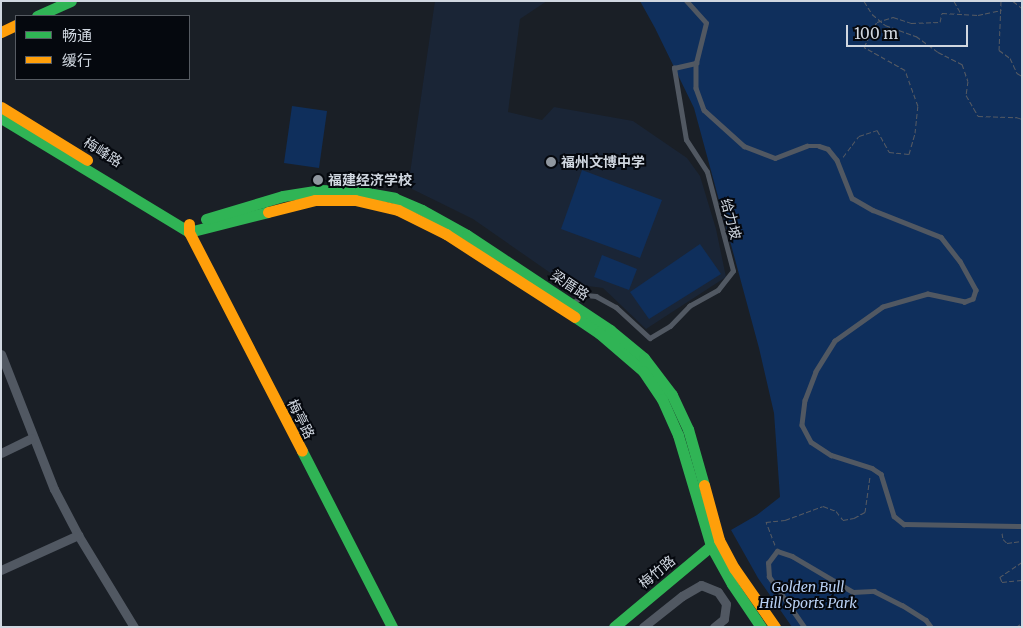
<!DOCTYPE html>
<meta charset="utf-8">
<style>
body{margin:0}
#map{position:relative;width:1023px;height:628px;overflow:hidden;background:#1a1f26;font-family:Merriweather,"Noto Sans SC",serif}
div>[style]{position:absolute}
.built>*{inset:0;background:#1a2536}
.green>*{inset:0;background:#0f2f5c}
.path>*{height:1px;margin-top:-0.5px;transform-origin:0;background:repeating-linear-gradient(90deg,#565a62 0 5px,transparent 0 7.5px)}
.lane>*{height:4.5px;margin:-2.25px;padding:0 2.25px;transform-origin:2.25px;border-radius:2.25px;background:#515862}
.street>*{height:9px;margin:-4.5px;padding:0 4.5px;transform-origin:4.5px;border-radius:4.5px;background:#515862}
.fast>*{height:11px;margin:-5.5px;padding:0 5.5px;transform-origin:5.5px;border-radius:5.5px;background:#30b455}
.slow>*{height:11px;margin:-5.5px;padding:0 5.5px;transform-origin:5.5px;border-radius:5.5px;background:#ff9f0a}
.path-bridge>*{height:1px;margin-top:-0.5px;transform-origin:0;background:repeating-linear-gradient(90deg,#565a62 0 5px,transparent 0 7.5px)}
.dots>*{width:14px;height:14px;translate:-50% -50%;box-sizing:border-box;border:2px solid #05080e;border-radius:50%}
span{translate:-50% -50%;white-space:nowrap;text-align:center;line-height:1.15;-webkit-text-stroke:4px #05080e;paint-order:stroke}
.street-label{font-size:14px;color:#d0d7e0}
.poi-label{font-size:14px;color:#d0d7e0;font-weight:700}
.left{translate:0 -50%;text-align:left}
.park-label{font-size:14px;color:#b8d0f4;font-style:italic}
.frame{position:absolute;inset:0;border:2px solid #d0d7e0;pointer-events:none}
.legend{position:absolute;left:15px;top:15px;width:175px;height:65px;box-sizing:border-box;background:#05080e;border:1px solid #565b62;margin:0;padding:6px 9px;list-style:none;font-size:15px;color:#d0d7e0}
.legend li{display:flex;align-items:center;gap:10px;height:25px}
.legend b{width:25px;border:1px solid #565b62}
.scale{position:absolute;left:846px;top:25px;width:122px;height:22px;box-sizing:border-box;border:2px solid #d0d7e0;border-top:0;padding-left:6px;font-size:15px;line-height:18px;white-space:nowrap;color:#d0d7e0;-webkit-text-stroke:4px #05080e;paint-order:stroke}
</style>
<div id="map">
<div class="built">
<i style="clip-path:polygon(435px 1px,547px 1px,520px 19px,508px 112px,542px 120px,554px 107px,633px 121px,687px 158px,700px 176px,716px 229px,726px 277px,646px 329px,603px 288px,588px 286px,572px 288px,473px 219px,408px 187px)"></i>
</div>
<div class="green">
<i style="clip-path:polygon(640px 1px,1022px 1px,1022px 627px,792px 627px,758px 578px,731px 530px,757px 515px,780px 497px,774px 413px,759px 348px,694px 108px,655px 28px)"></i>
<i style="clip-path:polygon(292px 106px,327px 111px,319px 168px,284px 163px)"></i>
<i style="clip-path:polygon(582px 170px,662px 200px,640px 258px,561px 229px)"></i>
<i style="clip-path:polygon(700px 244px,721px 274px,649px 319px,630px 292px)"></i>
<i style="clip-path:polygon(602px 255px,637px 269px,629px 290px,594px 277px)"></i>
</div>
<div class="path">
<i style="left:954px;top:1px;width:13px;rotate:61deg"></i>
<i style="left:1001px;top:1px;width:49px;rotate:92.3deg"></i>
<i style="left:999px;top:50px;width:14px;rotate:36deg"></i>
<i style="left:1010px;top:58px;width:17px;rotate:65deg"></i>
<i style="left:1017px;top:73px;width:6px;rotate:31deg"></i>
<i style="left:1013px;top:1px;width:11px;rotate:38deg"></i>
<i style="left:843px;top:157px;width:26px;rotate:-53deg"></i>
<i style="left:859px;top:136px;width:19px;rotate:-18deg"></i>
<i style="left:877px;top:130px;width:25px;rotate:61deg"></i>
<i style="left:889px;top:152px;width:20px;rotate:6deg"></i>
<i style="left:909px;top:154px;width:22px;rotate:-74deg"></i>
<i style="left:915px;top:133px;width:27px;rotate:-84deg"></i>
<i style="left:918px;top:106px;width:38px;rotate:-110deg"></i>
<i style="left:905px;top:70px;width:47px;rotate:-150.7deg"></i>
<i style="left:864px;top:47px;width:28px;rotate:-63deg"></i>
<i style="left:877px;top:22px;width:17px;rotate:-17deg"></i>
<i style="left:893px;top:17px;width:19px;rotate:18deg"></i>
<i style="left:911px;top:23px;width:29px;rotate:-2deg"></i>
<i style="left:940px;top:22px;width:9px;rotate:-77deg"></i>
<i style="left:942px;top:13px;width:36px;rotate:3deg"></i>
<i style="left:978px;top:15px;width:24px;rotate:-12deg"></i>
<i style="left:1002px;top:533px;width:6px;rotate:81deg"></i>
<i style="left:1003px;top:539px;width:6px;rotate:45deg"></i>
<i style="left:1007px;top:543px;width:15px;rotate:-8deg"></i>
<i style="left:775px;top:545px;width:25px;rotate:-111deg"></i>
<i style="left:766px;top:522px;width:19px;rotate:-6deg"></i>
<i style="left:785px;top:520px;width:40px;rotate:-20.2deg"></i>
<i style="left:823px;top:506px;width:14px;rotate:21deg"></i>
<i style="left:836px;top:511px;width:11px;rotate:52deg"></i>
<i style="left:843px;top:520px;width:11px;rotate:-10deg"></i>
<i style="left:854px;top:518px;width:13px;rotate:-29deg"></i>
<i style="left:865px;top:512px;width:37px;rotate:-82deg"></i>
<i style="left:1022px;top:562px;width:27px;rotate:146deg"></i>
<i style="left:1000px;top:577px;width:5px;rotate:68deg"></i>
<i style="left:1002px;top:582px;width:20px;rotate:-6deg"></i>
<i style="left:1016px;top:627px;width:7px;rotate:-34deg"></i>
</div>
<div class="lane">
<i style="left:696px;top:63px;width:25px;rotate:90deg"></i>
<i style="left:696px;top:88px;width:23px;rotate:70deg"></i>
<i style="left:704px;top:110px;width:54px;rotate:42deg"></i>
<i style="left:744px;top:146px;width:33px;rotate:21deg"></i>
<i style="left:775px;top:158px;width:34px;rotate:-21deg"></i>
<i style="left:807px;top:146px;width:12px"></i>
<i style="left:819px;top:146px;width:9px;rotate:18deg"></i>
<i style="left:828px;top:149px;width:14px;rotate:51deg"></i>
<i style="left:837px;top:160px;width:41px;rotate:68.5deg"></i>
<i style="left:852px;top:198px;width:24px;rotate:30deg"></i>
<i style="left:873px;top:210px;width:73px;rotate:21.7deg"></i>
<i style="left:941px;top:237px;width:31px;rotate:52deg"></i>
<i style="left:960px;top:261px;width:33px;rotate:61deg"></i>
<i style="left:976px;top:290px;width:9px;rotate:108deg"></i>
<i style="left:973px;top:299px;width:9px;rotate:159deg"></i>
<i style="left:965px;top:302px;width:38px;rotate:-168deg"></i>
<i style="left:928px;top:294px;width:47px;rotate:163.9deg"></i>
<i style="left:883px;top:307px;width:59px;rotate:144.7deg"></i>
<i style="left:835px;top:341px;width:36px;rotate:122deg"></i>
<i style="left:816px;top:372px;width:30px;rotate:111deg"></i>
<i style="left:805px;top:400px;width:25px;rotate:97deg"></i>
<i style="left:802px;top:425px;width:19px;rotate:62deg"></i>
<i style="left:811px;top:442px;width:24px;rotate:33deg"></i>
<i style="left:831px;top:455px;width:43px;rotate:17.6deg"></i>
<i style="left:872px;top:468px;width:11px;rotate:34deg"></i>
<i style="left:881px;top:474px;width:44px;rotate:72.8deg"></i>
<i style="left:894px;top:516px;width:13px;rotate:39deg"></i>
<i style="left:904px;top:524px;width:118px;rotate:1deg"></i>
<i style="left:572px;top:303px;width:15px;rotate:-32deg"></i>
<i style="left:585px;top:295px;width:11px;rotate:5deg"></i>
<i style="left:596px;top:296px;width:23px;rotate:29deg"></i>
<i style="left:616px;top:307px;width:46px;rotate:42.4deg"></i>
<i style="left:650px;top:338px;width:23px;rotate:-31deg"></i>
<i style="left:670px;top:326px;width:28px;rotate:-46deg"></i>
<i style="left:689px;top:306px;width:33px;rotate:-29deg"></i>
<i style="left:718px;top:290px;width:24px;rotate:-52deg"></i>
<i style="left:733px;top:271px;width:102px;rotate:-104.7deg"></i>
<i style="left:707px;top:172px;width:38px;rotate:-123deg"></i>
<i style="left:686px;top:140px;width:73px;rotate:-99.5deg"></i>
<i style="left:674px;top:68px;width:23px;rotate:-13deg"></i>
<i style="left:696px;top:63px;width:41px;rotate:-76deg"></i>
<i style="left:706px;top:23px;width:30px;rotate:-132deg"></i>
<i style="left:804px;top:627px;width:61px;rotate:-125deg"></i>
<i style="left:769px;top:577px;width:14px;rotate:-94deg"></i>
<i style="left:768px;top:563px;width:15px;rotate:-53deg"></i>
<i style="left:777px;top:551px;width:16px;rotate:18deg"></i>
<i style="left:792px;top:556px;width:71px;rotate:30.5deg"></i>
<i style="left:853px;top:592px;width:21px;rotate:-3deg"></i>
<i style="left:874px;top:591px;width:31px;rotate:27deg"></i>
<i style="left:902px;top:605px;width:28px;rotate:32deg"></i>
<i style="left:926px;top:620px;width:9px;rotate:54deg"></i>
</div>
<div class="street">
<i style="left:1px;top:354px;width:145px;rotate:68.6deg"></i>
<i style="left:54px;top:489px;width:52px;rotate:62.4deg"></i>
<i style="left:78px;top:535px;width:108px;rotate:58.7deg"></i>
<i style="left:1px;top:453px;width:34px;rotate:-26deg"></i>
<i style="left:1px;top:570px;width:85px;rotate:-24.4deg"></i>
<i style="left:643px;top:627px;width:50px;rotate:-38.5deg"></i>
<i style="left:682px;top:596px;width:22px;rotate:-30deg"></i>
<i style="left:701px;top:585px;width:18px;rotate:22deg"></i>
<i style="left:718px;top:592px;width:14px;rotate:56deg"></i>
<i style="left:726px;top:604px;width:15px;rotate:98deg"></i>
<i style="left:724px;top:619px;width:13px;rotate:141deg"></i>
</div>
<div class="fast">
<i style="left:37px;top:16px;width:37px;rotate:-24deg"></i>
<i style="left:1px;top:118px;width:220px;rotate:31.2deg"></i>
<i style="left:189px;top:232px;width:81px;rotate:-14.2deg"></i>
<i style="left:206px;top:219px;width:80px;rotate:-16.6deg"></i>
<i style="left:283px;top:196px;width:37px;rotate:-9deg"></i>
<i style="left:320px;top:190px;width:36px;rotate:2deg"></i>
<i style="left:356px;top:191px;width:39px;rotate:10deg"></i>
<i style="left:394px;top:198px;width:30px;rotate:23deg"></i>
<i style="left:422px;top:210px;width:51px;rotate:29.1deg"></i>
<i style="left:467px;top:235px;width:172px;rotate:33.6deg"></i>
<i style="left:610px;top:330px;width:44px;rotate:39.5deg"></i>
<i style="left:644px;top:358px;width:46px;rotate:52.9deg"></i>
<i style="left:672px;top:395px;width:38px;rotate:65deg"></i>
<i style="left:688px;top:429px;width:58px;rotate:74.1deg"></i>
<i style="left:575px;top:317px;width:29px;rotate:34deg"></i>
<i style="left:599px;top:333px;width:58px;rotate:40.8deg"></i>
<i style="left:643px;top:371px;width:34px;rotate:56deg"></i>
<i style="left:662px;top:399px;width:39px;rotate:66deg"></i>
<i style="left:678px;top:435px;width:116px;rotate:73.4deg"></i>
<i style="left:711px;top:546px;width:43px;rotate:61.1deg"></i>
<i style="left:732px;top:584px;width:52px;rotate:56deg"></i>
<i style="left:302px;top:451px;width:198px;rotate:62.9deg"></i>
<i style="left:614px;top:627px;width:134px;rotate:-39.9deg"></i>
</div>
<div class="slow">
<i style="left:1px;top:32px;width:17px;rotate:-25deg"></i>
<i style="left:1px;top:107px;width:101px;rotate:31.6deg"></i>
<i style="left:268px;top:212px;width:49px;rotate:-14.3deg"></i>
<i style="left:315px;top:200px;width:40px"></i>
<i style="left:355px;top:200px;width:44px;rotate:13.1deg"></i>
<i style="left:398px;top:210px;width:54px;rotate:26.6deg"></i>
<i style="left:446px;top:234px;width:153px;rotate:32.8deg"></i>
<i style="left:189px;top:224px;width:8px;rotate:90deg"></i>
<i style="left:189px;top:232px;width:246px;rotate:62.7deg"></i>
<i style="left:704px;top:485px;width:57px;rotate:74.7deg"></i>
<i style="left:719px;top:540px;width:32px;rotate:62deg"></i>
<i style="left:734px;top:568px;width:72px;rotate:55.2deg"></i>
</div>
<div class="path-bridge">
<i style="left:864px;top:1px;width:15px;rotate:58deg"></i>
<i style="left:872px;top:14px;width:17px;rotate:40deg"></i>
<i style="left:885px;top:25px;width:33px;rotate:20deg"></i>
<i style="left:916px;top:36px;width:27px;rotate:36deg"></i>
<i style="left:938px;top:52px;width:27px;rotate:27deg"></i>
<i style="left:962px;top:64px;width:18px;rotate:71deg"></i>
<i style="left:968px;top:81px;width:14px;rotate:98deg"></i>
<i style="left:966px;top:95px;width:24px;rotate:60deg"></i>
<i style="left:978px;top:116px;width:38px;rotate:2deg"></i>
<i style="left:1016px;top:117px;width:6px;rotate:18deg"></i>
</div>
<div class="dots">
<i style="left:551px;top:162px;background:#90979f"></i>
<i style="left:318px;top:180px;background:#90979f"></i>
</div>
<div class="street-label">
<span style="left:103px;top:152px;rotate:32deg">梅峰路</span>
<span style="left:731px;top:219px;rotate:75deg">给力坡</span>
<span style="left:570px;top:285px;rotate:33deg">梁厝路</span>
<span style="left:301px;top:419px;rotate:63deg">梅亭路</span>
<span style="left:657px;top:572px;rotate:-40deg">梅竹路</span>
</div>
<div class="poi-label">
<span class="left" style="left:561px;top:162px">福州文博中学</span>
<span class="left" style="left:328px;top:180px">福建经济学校</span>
</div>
<div class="park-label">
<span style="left:808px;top:595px">Golden Bull<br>Hill Sports Park</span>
</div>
<div class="frame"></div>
<ul class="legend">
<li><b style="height:6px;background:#30b455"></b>畅通</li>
<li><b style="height:6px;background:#ff9f0a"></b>缓行</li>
</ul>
<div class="scale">100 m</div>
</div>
